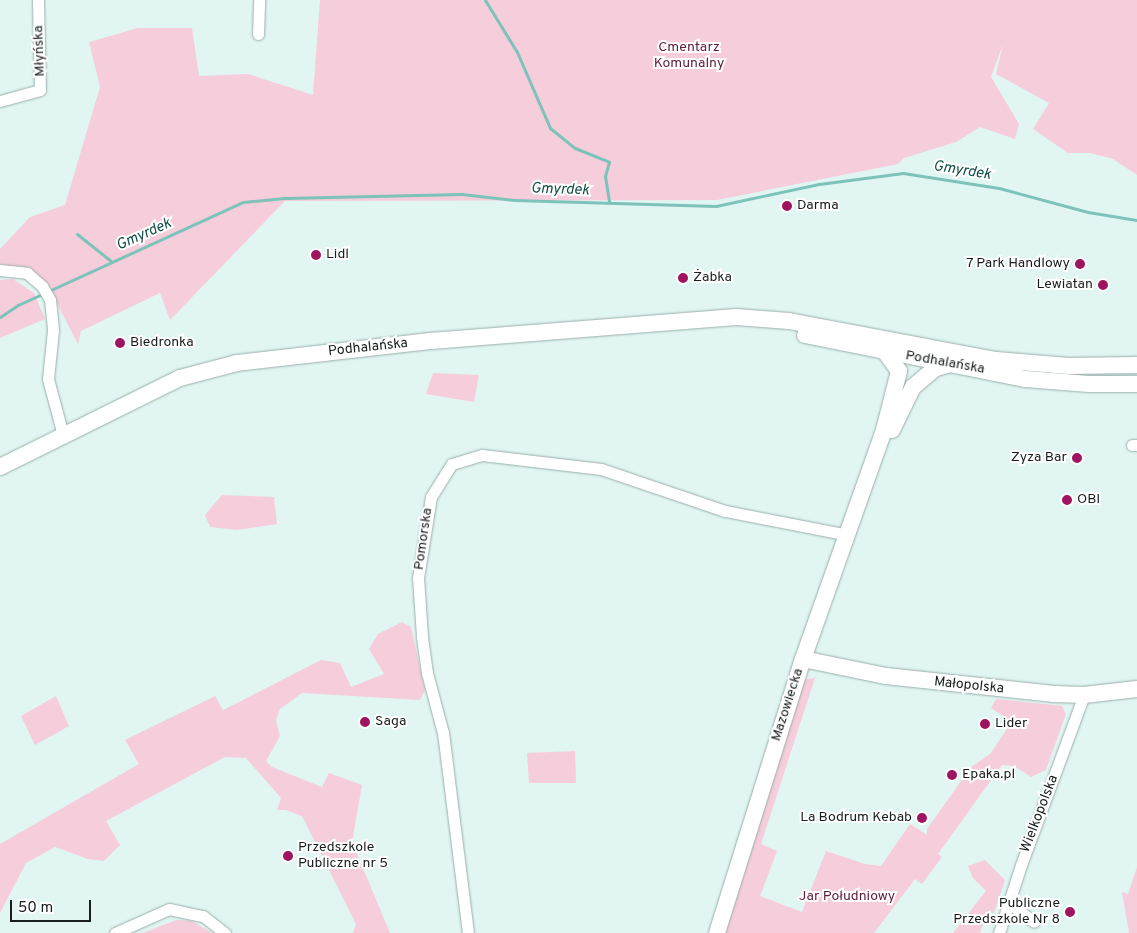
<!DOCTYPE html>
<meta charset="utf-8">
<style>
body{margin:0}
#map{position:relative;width:1137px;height:933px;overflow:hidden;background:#e1f6f2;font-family:Overpass,sans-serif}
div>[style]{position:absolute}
.green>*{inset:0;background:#f6cddb}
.stream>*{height:3px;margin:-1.5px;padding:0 1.5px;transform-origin:1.5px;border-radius:1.5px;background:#7dc3b9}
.roads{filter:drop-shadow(0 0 1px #9aaeab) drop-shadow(0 0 1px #9aaeab)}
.street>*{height:11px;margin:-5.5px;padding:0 5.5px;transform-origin:5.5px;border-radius:5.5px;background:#fff}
.secondary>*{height:16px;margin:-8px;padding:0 8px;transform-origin:8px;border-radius:8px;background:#fff}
.dots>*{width:14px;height:14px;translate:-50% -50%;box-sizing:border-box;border:2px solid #fff;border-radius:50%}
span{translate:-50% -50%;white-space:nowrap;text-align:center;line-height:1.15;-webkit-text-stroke:4px #fff;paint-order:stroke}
.park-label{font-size:14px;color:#5f1c3c}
.street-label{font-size:14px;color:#171e1d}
.poi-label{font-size:14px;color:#171e1d}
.left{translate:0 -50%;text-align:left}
.right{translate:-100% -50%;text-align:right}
.water-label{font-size:15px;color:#0f4d46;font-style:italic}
.scale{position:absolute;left:10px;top:900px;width:81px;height:22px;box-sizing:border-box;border:2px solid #171e1d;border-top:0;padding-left:6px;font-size:15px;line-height:18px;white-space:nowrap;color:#171e1d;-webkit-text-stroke:4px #fff;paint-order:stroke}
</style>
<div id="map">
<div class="green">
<i style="clip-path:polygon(320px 0,1137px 0,1137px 175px,1113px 159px,1090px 153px,1068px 153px,1033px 129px,1049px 103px,996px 74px,1003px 44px,991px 77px,1019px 124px,1015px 139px,980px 127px,956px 142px,904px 158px,898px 164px,717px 200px,285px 201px,170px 320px,160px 293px,81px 331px,78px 344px,53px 296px,32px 273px,0 264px,0 249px,30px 217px,65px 205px,100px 87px,89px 42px,138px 28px,192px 28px,199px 76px,248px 74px,313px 95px)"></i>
<i style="clip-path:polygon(13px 279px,34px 293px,45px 319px,0 338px,0 280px)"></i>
<i style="clip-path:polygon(433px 373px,479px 375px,474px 402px,426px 394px)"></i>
<i style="clip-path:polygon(222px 495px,274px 497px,277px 524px,237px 530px,210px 527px,205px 515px)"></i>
<i style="clip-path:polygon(402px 622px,411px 627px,425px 690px,420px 700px,302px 693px,280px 709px,276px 720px,280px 736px,266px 761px,272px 767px,322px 787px,329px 773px,362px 785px,352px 842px,390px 933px,353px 933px,356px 924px,302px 816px,286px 810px,277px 810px,281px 798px,246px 758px,225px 757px,106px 821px,120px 845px,104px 861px,88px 859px,55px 847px,26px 863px,0 913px,0 844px,139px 764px,125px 740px,215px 696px,223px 710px,321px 660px,340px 663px,351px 687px,384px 674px,369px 649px,378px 634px)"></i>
<i style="clip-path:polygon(815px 678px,761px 844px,777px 851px,760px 896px,802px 912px,826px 851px,865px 864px,881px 866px,910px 824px,927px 835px,927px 829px,971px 767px,990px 754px,1009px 726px,1006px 718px,991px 708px,996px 699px,1062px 706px,1066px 714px,1046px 770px,1031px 777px,1014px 766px,1002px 765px,938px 854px,942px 857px,922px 884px,915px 879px,874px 933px,724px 933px,805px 679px)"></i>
<i style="clip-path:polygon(56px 696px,69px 726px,35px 745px,21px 716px)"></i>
<i style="clip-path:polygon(575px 751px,576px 783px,529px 783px,527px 753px)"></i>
<i style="clip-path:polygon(985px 860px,1005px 880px,994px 913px,987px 912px,980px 933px,953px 933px,986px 891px,973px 878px,968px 866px)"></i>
<i style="clip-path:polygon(1137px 867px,1137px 933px,1129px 933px,1122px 892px,1128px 894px)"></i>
<i style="clip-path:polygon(176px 920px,192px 921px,212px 933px,143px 933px)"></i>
</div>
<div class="stream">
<i style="left:485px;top:0;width:61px;rotate:58.4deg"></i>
<i style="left:517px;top:52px;width:83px;rotate:66.5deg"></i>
<i style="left:550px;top:128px;width:32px;rotate:39deg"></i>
<i style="left:575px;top:148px;width:37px;rotate:22deg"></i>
<i style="left:609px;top:162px;width:15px;rotate:106deg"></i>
<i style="left:605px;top:176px;width:26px;rotate:81deg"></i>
<i style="left:77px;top:234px;width:43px;rotate:38.5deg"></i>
<i style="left:0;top:317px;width:22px;rotate:-34deg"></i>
<i style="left:18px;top:305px;width:247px;rotate:-24.6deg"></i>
<i style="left:243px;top:202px;width:42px;rotate:-5.4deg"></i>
<i style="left:285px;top:198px;width:177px;rotate:-1.3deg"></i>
<i style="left:462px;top:194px;width:52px;rotate:6.6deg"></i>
<i style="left:514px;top:200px;width:202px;rotate:1.7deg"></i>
<i style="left:716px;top:206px;width:105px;rotate:-12.1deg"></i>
<i style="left:819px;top:184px;width:85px;rotate:-7.5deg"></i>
<i style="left:903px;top:173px;width:97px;rotate:8.9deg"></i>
<i style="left:999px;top:188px;width:92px;rotate:15.1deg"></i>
<i style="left:1088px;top:212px;width:50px;rotate:9.3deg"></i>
</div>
<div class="roads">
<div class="street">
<i style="left:258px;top:34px;width:34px;rotate:-88deg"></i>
<i style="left:0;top:101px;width:41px;rotate:-15.4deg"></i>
<i style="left:40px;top:90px;width:90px;rotate:-91.3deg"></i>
<i style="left:0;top:270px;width:27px;rotate:6deg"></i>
<i style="left:27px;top:273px;width:20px;rotate:41deg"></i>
<i style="left:42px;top:286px;width:16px;rotate:60deg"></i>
<i style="left:50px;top:300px;width:30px;rotate:84deg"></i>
<i style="left:53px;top:330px;width:49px;rotate:95.8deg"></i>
<i style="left:48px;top:379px;width:58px;rotate:75deg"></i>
<i style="left:1132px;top:445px;width:5px"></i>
<i style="left:1009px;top:903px;width:31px;rotate:37deg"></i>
<i style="left:115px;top:933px;width:59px;rotate:-24deg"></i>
<i style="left:169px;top:909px;width:35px;rotate:12deg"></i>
<i style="left:203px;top:916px;width:28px;rotate:38deg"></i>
<i style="left:468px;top:933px;width:202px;rotate:-97.1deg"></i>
<i style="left:443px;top:733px;width:62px;rotate:-104.9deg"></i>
<i style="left:427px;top:673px;width:37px;rotate:-98deg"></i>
<i style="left:422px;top:636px;width:58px;rotate:-93.9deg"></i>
<i style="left:418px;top:578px;width:82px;rotate:-80.9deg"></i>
<i style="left:431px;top:497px;width:39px;rotate:-58deg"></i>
<i style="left:452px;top:464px;width:31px;rotate:-17deg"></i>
<i style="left:482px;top:455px;width:120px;rotate:6.7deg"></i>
<i style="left:601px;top:469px;width:131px;rotate:18.7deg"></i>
<i style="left:725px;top:511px;width:125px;rotate:11deg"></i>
<i style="left:999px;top:933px;width:71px;rotate:-72.1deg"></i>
<i style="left:1021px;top:865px;width:181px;rotate:-69.7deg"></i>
</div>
<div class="secondary">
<i style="left:805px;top:335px;width:225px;rotate:11.3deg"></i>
<i style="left:1026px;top:379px;width:63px;rotate:4.5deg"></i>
<i style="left:1089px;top:384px;width:48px"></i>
<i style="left:892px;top:430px;width:48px;rotate:-64deg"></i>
<i style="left:913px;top:387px;width:30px;rotate:-40deg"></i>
<i style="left:936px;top:368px;width:16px;rotate:-15deg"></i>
<i style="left:0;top:467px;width:201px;rotate:-26.3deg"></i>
<i style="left:180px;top:378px;width:59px;rotate:-14.7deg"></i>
<i style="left:237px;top:363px;width:195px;rotate:-6.5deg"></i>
<i style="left:431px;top:341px;width:306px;rotate:-4.5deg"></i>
<i style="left:736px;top:317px;width:53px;rotate:4.3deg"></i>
<i style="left:789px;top:321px;width:211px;rotate:10.7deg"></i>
<i style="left:996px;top:360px;width:73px;rotate:4.7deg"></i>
<i style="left:1069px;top:366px;width:68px;rotate:-0.8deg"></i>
<i style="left:803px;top:659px;width:85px;rotate:11.6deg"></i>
<i style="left:886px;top:676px;width:169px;rotate:6.1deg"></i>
<i style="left:1054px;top:694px;width:30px;rotate:2deg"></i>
<i style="left:1084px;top:695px;width:53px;rotate:-6.5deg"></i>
<i style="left:717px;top:933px;width:287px;rotate:-72.6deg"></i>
<i style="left:803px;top:659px;width:243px;rotate:-70.5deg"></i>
<i style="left:884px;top:430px;width:61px;rotate:-75.7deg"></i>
<i style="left:899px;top:371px;width:24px;rotate:-126deg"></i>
</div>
</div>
<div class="dots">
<i style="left:787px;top:206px;background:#9f145f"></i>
<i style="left:316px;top:255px;background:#9f145f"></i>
<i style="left:1080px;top:264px;background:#9f145f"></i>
<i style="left:683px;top:278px;background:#9f145f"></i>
<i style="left:1103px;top:285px;background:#9f145f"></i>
<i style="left:120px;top:343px;background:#9f145f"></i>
<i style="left:1077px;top:458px;background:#9f145f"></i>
<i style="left:1067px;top:500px;background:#9f145f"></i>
<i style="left:365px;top:722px;background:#9f145f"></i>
<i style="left:985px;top:724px;background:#9f145f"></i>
<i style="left:952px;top:775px;background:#9f145f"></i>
<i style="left:922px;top:818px;background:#9f145f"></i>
<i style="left:288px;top:856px;background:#9f145f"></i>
<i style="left:1070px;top:912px;background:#9f145f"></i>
</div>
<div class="park-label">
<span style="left:689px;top:56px">Cmentarz<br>Komunalny</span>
<span style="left:847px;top:897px">Jar Południowy</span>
</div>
<div class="street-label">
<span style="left:40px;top:51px;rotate:-92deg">Młyńska</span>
<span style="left:368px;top:348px;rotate:-6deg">Podhalańska</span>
<span style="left:945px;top:363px;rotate:10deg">Podhalańska</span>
<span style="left:424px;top:539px;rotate:-82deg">Pomorska</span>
<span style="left:969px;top:686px;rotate:6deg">Małopolska</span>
<span style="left:788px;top:705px;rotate:-72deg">Mazowiecka</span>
<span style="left:1040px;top:814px;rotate:-69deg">Wielkopolska</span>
</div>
<div class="poi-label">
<span class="left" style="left:797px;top:206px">Darma</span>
<span class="left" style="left:326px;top:255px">Lidl</span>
<span class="right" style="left:1070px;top:264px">7 Park Handlowy</span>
<span class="left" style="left:693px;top:278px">Żabka</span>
<span class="right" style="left:1093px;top:285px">Lewiatan</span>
<span class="left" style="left:130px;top:343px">Biedronka</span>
<span class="right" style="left:1067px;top:458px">Zyza Bar</span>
<span class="left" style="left:1077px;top:500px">OBI</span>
<span class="left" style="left:375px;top:722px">Saga</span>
<span class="left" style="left:995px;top:724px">Lider</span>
<span class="left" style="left:962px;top:775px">Epaka.pl</span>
<span class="right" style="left:912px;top:818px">La Bodrum Kebab</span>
<span class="left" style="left:298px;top:856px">Przedszkole<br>Publiczne nr 5</span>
<span class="right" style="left:1060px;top:912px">Publiczne<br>Przedszkole Nr 8</span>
</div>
<div class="water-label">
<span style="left:962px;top:171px;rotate:9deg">Gmyrdek</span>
<span style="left:560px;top:190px;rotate:2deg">Gmyrdek</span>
<span style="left:144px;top:235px;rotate:-24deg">Gmyrdek</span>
</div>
<div class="scale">50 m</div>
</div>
